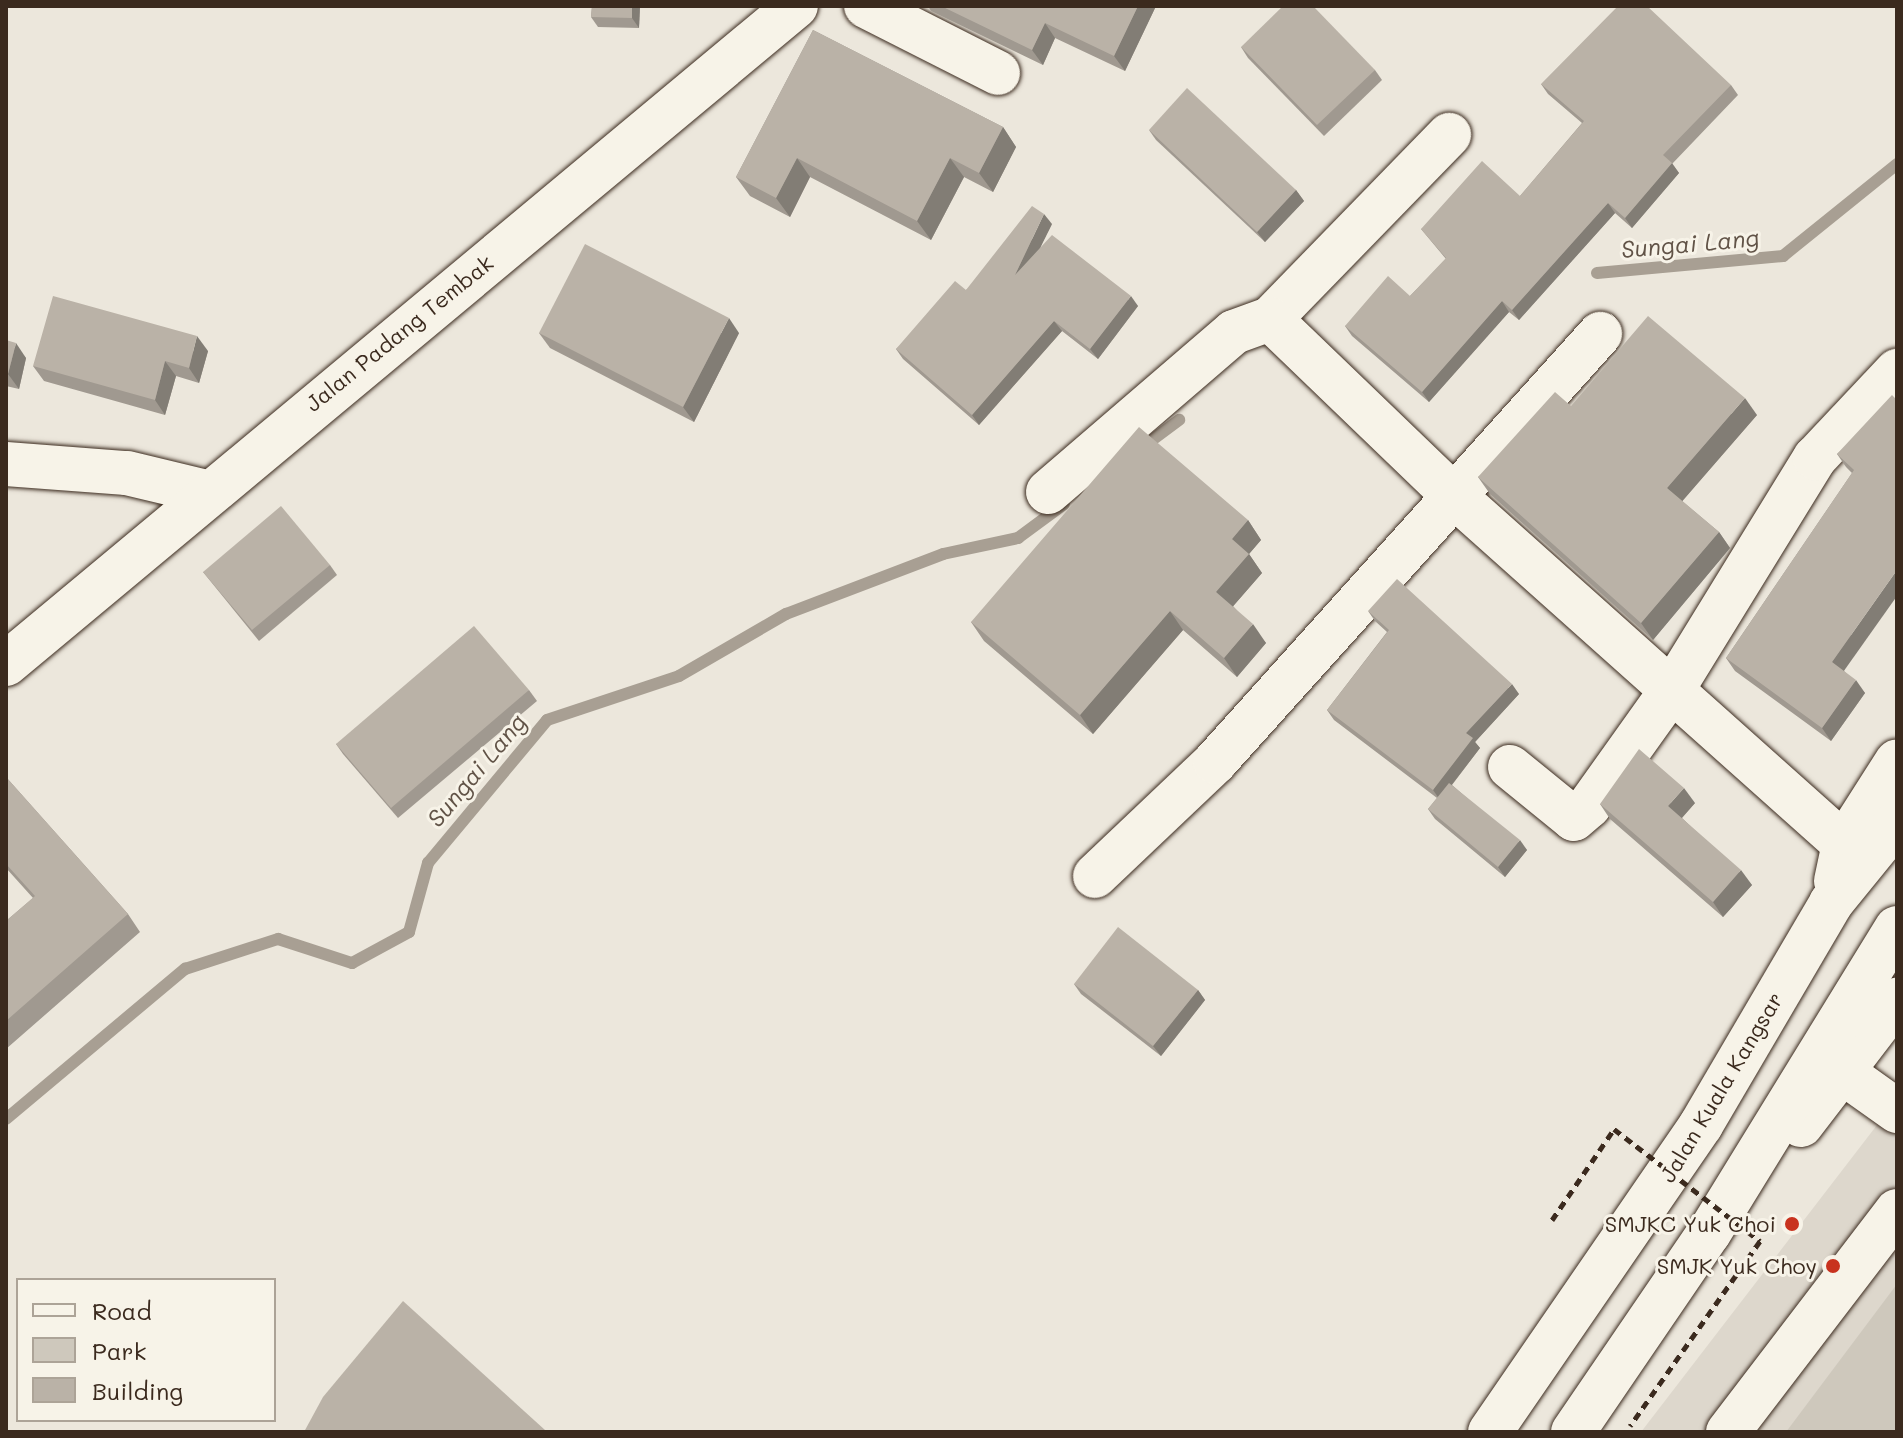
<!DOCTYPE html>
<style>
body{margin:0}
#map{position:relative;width:1903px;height:1438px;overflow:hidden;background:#ece7dc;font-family:Mali,sans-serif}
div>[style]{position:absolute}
.built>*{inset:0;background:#ddd7cc}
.green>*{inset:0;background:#cec8bc}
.stream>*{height:12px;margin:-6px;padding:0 6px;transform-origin:6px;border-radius:6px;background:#a89f93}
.roads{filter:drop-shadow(0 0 2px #3b2a1e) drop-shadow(0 0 2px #3b2a1e)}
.minor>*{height:44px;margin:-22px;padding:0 22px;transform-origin:22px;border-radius:22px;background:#f7f3e8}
.highway>*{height:44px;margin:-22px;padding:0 22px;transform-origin:22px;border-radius:22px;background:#f7f3e8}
.path-bridge>*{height:5px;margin-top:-2.5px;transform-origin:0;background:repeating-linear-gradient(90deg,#3b2a1e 0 8px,transparent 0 14px)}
.wall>*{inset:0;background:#a09990}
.shaded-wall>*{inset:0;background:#827d75}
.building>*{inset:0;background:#bab2a7}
.dots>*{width:22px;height:22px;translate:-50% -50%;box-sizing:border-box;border:4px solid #f7f3e8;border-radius:50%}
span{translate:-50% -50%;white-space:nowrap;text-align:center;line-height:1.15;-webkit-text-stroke:6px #f7f3e8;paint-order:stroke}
.street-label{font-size:22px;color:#3b2a1e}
.poi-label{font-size:22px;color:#3b2a1e}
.right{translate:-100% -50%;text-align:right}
.water-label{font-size:24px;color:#615347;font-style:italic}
.frame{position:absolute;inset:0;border:8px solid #3b2a1e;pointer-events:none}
.legend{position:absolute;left:16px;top:1278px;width:260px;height:144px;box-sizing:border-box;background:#f7f3e8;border:2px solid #aca397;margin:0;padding:10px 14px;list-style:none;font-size:24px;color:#3b2a1e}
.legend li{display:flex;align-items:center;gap:16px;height:40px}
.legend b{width:40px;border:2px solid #aca397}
</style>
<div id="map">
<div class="built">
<i style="clip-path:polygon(1897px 1099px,1897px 1432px,1641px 1432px)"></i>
</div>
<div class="green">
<i style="clip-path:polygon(1897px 1284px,1897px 1432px,1786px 1432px)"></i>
</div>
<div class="stream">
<i style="left:1597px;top:273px;width:187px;rotate:-5.2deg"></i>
<i style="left:1783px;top:256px;width:146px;rotate:-38.9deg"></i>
<i style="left:1140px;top:449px;width:49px;rotate:-36.6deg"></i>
<i style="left:6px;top:1119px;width:234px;rotate:-40deg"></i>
<i style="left:185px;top:969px;width:98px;rotate:-17.9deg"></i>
<i style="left:278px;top:939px;width:78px;rotate:18deg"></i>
<i style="left:352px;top:963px;width:65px;rotate:-28.5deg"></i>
<i style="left:409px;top:932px;width:72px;rotate:-74.6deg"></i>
<i style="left:428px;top:863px;width:186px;rotate:-50.2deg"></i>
<i style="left:547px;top:720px;width:139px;rotate:-18.4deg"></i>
<i style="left:679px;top:676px;width:124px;rotate:-30.1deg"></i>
<i style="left:786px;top:614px;width:168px;rotate:-20.9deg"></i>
<i style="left:943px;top:554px;width:77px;rotate:-12deg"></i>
<i style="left:1018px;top:538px;width:57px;rotate:-36.5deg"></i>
</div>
<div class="roads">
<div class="minor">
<i style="left:866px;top:6px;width:148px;rotate:26.9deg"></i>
<i style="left:1270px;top:319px;width:257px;rotate:-45.8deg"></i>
<i style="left:6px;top:464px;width:121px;rotate:4.3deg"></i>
<i style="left:127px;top:473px;width:81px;rotate:13.5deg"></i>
<i style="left:1048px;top:492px;width:245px;rotate:-40.7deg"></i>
<i style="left:1234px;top:332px;width:38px;rotate:-20deg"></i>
<i style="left:1270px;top:319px;width:252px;rotate:43.9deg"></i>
<i style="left:1452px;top:494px;width:526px;rotate:41.76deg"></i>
<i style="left:6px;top:664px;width:1028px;rotate:-39.79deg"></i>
<i style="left:1510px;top:767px;width:82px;rotate:39.1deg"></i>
<i style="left:1574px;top:819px;width:20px;rotate:-41deg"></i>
<i style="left:1589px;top:806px;width:146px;rotate:-54.5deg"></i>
<i style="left:1674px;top:687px;width:269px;rotate:-58.4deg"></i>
<i style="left:1815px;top:458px;width:120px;rotate:-46.7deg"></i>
<i style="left:1095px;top:876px;width:166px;rotate:-43.5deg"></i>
<i style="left:1215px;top:762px;width:576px;rotate:-48.03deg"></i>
<i style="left:1845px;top:1074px;width:64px;rotate:35.4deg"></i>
<i style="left:1728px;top:1432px;width:278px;rotate:-52.6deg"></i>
</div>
<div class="highway">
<i style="left:1836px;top:881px;width:38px;rotate:-78deg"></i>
<i style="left:1844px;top:844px;width:98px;rotate:-57.4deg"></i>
<i style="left:1801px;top:1125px;width:158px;rotate:-52.5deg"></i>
<i style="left:1490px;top:1432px;width:373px;rotate:-55.5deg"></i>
<i style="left:1701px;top:1125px;width:257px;rotate:-59.6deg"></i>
<i style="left:1831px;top:903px;width:104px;rotate:-50.8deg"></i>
<i style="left:1573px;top:1432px;width:241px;rotate:-55.7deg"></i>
<i style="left:1709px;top:1233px;width:358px;rotate:-58.4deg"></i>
</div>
</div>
<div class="path-bridge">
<i style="left:1552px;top:1220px;width:110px;rotate:-55.7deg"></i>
<i style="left:1614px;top:1129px;width:184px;rotate:37.5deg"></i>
<i style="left:1760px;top:1241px;width:226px;rotate:125.1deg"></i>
</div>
<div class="wall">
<i style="clip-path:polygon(592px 6px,640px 6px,639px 28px,598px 27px,591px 17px)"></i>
<i style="clip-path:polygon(928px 6px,1156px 6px,1125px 71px,1055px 38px,1043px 65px,931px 11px)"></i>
<i style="clip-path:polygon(813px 30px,1003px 127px,1016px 147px,993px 192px,964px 177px,931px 240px,810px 177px,790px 217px,750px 196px,736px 177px)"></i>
<i style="clip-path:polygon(1241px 47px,1375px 70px,1382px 80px,1324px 136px,1248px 58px)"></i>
<i style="clip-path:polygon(1541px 84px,1731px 85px,1738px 95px,1672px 164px,1679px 173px,1632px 228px,1615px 213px,1519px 320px,1509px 312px,1429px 402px,1352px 336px,1345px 326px,1410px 296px,1446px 259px,1421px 229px,1520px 196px,1582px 123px,1548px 94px)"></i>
<i style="clip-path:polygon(1149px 130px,1296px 190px,1304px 201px,1265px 242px,1156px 140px)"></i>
<i style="clip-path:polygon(1052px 224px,1040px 247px,1138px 306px,1098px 359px,1062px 331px,979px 425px,903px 359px,896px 349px,966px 290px)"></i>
<i style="clip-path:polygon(539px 333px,739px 333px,694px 422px,550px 348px)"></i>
<i style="clip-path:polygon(6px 340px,26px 358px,19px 389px,6px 386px)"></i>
<i style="clip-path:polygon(208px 351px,199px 383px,176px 376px,165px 415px,44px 381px,33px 366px)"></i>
<i style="clip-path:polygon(1897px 400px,1844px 671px,1865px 693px,1831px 741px,1735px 671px,1726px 658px,1852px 473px,1846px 467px,1837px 454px)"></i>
<i style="clip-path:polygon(1571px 406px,1757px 415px,1682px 501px,1719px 532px,1730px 548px,1653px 640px,1490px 494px,1478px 477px)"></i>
<i style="clip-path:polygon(1248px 520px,1261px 540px,1249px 554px,1262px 573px,1233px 606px,1266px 643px,1237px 677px,1183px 630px,1093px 734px,984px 641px,971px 622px)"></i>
<i style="clip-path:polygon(330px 565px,337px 575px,259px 641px,203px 572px)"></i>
<i style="clip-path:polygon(1368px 611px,1519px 694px,1475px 742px,1480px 748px,1452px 785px,1527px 850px,1505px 877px,1435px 819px,1428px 809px,1437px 798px,1334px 720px,1327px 710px,1387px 632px,1375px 621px)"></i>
<i style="clip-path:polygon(529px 690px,537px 701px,398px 818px,343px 754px,336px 744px)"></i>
<i style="clip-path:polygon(6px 777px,128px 914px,140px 932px,6px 1049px,6px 921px,33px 898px,6px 868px)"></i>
<i style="clip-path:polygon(1695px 803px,1682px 818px,1752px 885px,1723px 917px,1610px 819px,1600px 804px)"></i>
<i style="clip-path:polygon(1074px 984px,1198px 990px,1205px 1000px,1161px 1056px,1081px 994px)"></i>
</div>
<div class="shaded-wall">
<i style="clip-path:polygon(632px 6px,640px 6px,639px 28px,632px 18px)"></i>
<i style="clip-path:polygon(1138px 6px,1156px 6px,1125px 71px,1114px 56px)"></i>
<i style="clip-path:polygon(1045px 23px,1055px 38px,1043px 65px,1032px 50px)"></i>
<i style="clip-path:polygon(1003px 127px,1016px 147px,993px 192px,979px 173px)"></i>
<i style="clip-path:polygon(797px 158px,810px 177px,790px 217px,776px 198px)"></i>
<i style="clip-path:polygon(950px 158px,964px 177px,931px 240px,917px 221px)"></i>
<i style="clip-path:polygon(1672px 163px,1679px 173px,1632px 228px,1625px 218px)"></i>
<i style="clip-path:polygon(1296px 190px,1304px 201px,1265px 242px,1257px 232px)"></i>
<i style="clip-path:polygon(1608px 203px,1615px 213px,1519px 320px,1512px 310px)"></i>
<i style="clip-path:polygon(1044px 214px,1052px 224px,1022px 285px,1015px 275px)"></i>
<i style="clip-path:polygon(1131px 296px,1138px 306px,1098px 359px,1090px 349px)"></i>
<i style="clip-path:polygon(1502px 301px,1509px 312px,1429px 402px,1422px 392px)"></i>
<i style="clip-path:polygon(729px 318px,739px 333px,694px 422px,683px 407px)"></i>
<i style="clip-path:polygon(1054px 321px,1062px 331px,979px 425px,972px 415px)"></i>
<i style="clip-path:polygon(197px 336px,208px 351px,199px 383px,189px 368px)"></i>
<i style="clip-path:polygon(16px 343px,26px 358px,19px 389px,8px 374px)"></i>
<i style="clip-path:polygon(165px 361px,176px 376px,165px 415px,155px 400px)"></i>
<i style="clip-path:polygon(1745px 398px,1757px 415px,1679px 505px,1667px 488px)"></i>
<i style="clip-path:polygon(1248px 520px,1261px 540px,1249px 554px,1262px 573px,1229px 611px,1216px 592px,1232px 539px)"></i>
<i style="clip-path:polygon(1719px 532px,1730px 548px,1653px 640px,1641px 623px)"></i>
<i style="clip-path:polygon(1897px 570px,1897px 596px,1841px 675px,1832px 662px)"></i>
<i style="clip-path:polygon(1170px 611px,1183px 630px,1093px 734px,1080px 715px)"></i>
<i style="clip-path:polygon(1253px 624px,1266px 643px,1237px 677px,1224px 658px)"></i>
<i style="clip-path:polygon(1856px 680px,1865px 693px,1831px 741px,1822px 728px)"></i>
<i style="clip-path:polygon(1512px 684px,1519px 694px,1475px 742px,1480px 748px,1440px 800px,1433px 790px,1466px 733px)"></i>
<i style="clip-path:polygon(1684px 788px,1695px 803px,1679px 821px,1668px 806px)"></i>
<i style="clip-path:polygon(1520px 840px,1527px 850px,1505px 877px,1498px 867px)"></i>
<i style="clip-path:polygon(1741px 870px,1752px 885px,1723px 917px,1713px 902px)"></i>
<i style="clip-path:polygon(1198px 990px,1205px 1000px,1161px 1056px,1153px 1046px)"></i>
</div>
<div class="building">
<i style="clip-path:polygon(592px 6px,632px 6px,632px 18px,591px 17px)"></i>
<i style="clip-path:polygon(941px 6px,1138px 6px,1114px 56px,1045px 23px,1032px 50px)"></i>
<i style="clip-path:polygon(1283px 6px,1313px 6px,1375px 70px,1317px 125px,1241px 47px)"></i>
<i style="clip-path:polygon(1618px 6px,1647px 6px,1731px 85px,1663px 155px,1672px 163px,1625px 218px,1608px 203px,1512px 310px,1502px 301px,1422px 392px,1345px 326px,1388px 276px,1410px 296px,1446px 258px,1421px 229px,1482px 161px,1520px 196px,1584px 121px,1541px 84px)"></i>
<i style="clip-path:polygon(813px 30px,1003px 127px,979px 173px,950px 158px,917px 221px,797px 158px,776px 198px,736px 177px)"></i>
<i style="clip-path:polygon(1187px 88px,1296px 190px,1257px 232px,1149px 130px)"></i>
<i style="clip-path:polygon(1032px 206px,1044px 214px,1015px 275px,1052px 235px,1131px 296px,1090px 349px,1054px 321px,972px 415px,896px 349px,955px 281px,966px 290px)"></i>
<i style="clip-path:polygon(585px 244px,729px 318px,683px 407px,539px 333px)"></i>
<i style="clip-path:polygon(53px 296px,197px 336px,189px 368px,165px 361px,155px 400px,33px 366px)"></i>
<i style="clip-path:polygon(1648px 316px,1745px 398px,1667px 488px,1719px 532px,1641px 623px,1478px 477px,1555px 392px,1571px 406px)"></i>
<i style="clip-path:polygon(6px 340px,16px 343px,8px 374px,6px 373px)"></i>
<i style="clip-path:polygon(1892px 395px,1897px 400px,1897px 570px,1832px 662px,1856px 680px,1822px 728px,1726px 658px,1854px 470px,1837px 454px)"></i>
<i style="clip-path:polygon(1139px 427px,1248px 520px,1232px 539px,1249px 554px,1216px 592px,1253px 624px,1224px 658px,1170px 611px,1080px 715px,971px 622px)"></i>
<i style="clip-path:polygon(281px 506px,330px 565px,252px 630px,203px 572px)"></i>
<i style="clip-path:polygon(1397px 579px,1512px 684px,1466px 733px,1473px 738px,1433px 790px,1327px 710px,1389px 630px,1368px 611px)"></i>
<i style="clip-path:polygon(474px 626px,529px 690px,391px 808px,336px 744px)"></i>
<i style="clip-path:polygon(1639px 749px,1684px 788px,1668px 806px,1741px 870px,1713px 902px,1600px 804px)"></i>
<i style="clip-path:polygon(6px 777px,128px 914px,6px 1021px,6px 921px,35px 896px,6px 864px)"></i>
<i style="clip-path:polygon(1449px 783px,1520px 840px,1498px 867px,1428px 809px)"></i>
<i style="clip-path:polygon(1118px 927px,1198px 990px,1153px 1046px,1074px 984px)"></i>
<i style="clip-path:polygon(403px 1301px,545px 1430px,543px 1432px,304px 1432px,323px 1397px)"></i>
</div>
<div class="dots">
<i style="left:1792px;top:1224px;background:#c8321e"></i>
<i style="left:1833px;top:1266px;background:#c8321e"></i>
</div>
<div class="street-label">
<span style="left:399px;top:333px;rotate:-39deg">Jalan Padang Tembak</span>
<span style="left:1721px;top:1087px;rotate:-59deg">Jalan Kuala Kangsar</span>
</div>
<div class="poi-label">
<span class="right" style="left:1776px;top:1224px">SMJKC Yuk Choi</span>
<span class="right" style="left:1817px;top:1266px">SMJK Yuk Choy</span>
</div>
<div class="water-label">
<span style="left:1690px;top:243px;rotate:-5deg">Sungai Lang</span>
<span style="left:476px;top:770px;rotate:-50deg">Sungai Lang</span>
</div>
<div class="frame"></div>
<ul class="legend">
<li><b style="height:10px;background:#f7f3e8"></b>Road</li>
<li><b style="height:22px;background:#cec8bc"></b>Park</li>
<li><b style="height:22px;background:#bab2a7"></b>Building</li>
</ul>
</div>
